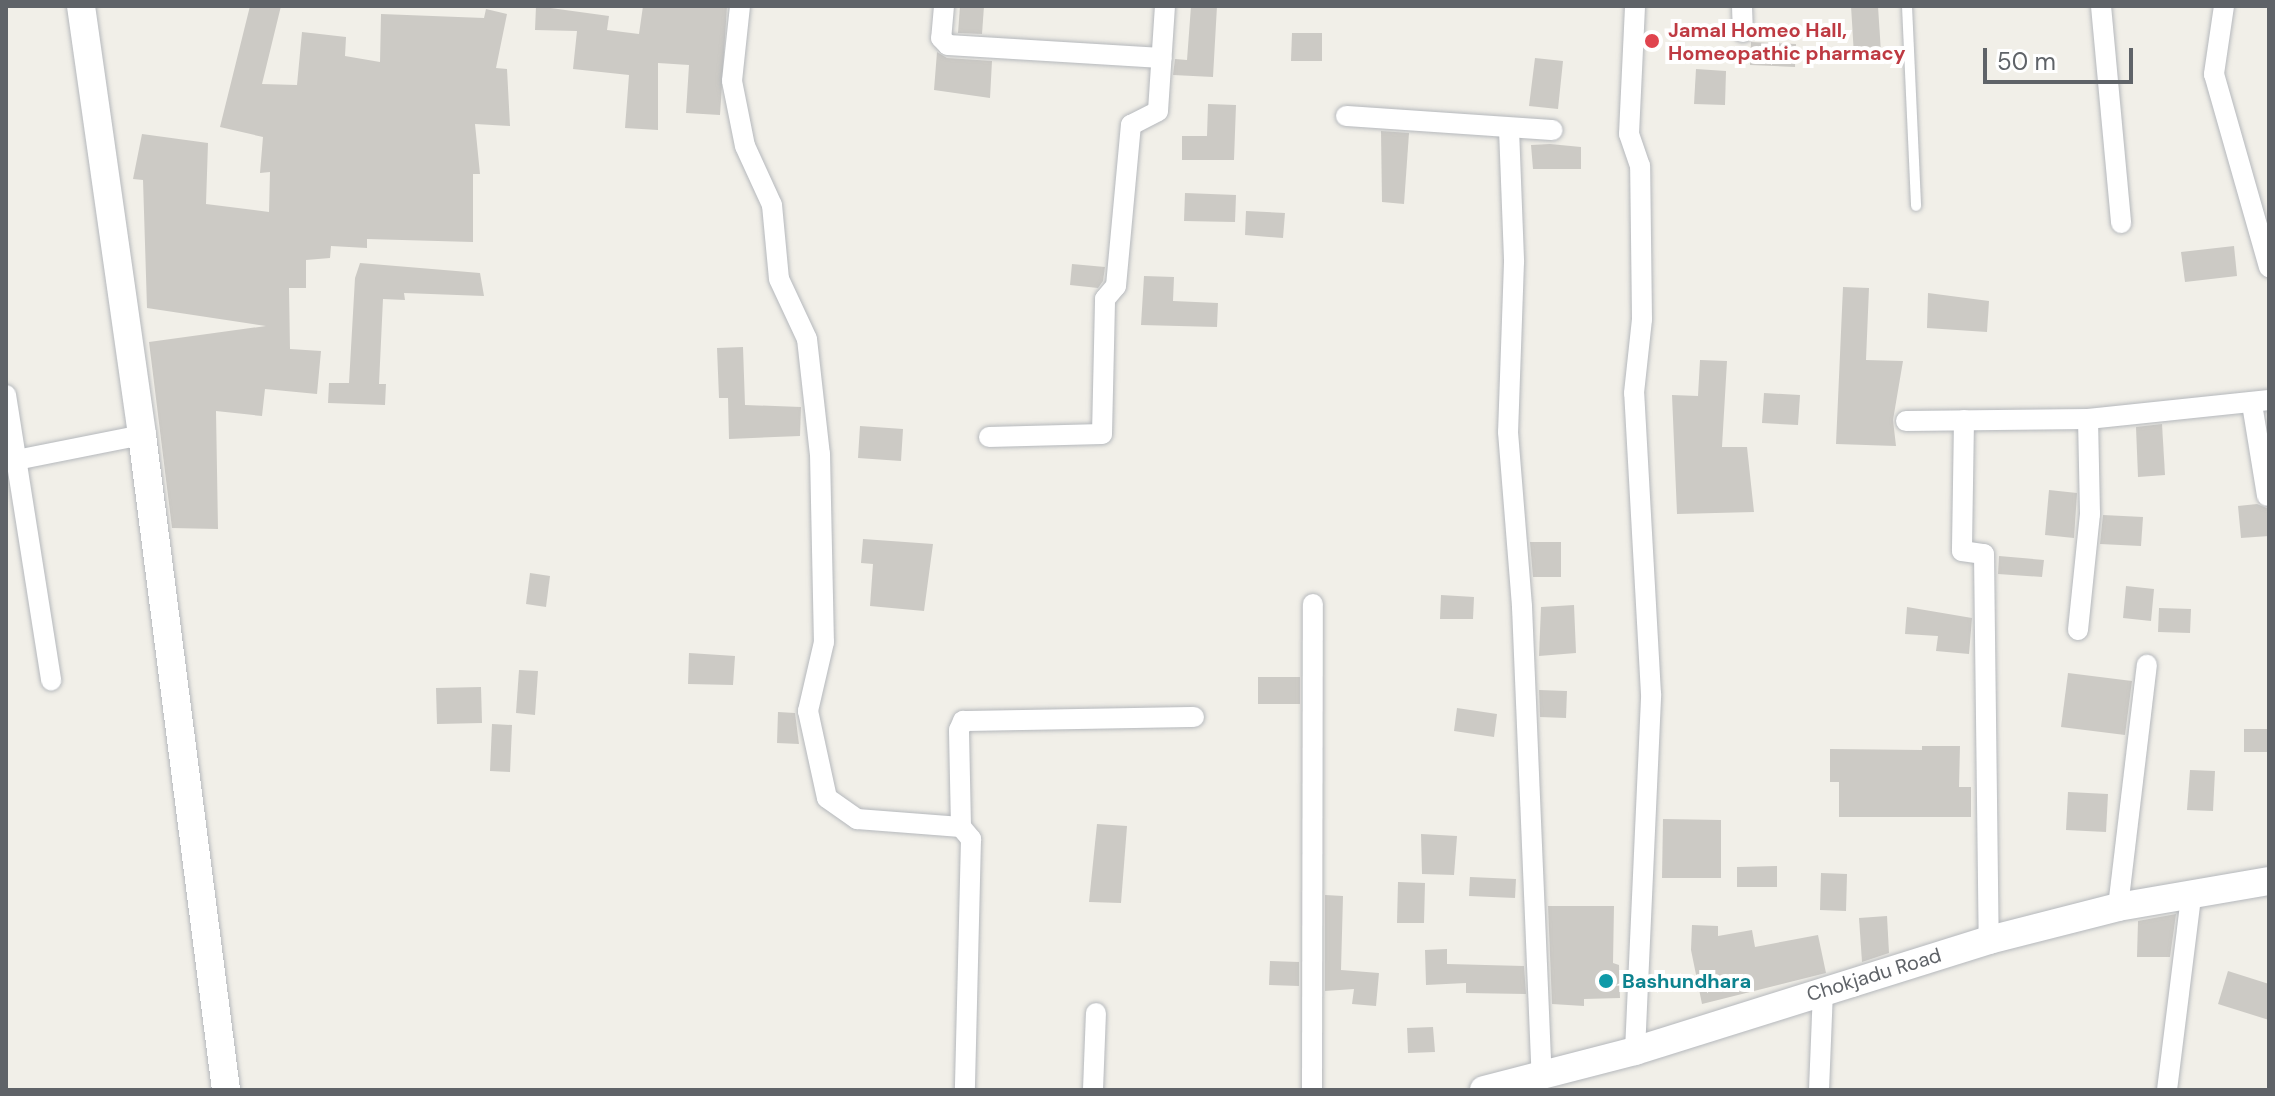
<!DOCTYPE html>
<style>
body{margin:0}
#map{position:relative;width:2275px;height:1096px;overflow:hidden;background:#f1efe8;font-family:"DM Sans",sans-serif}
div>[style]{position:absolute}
.building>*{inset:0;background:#cccac5}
.roads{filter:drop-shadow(0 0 2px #b5b8bc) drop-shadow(0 0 2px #b5b8bc)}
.lane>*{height:10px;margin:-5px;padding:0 5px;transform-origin:5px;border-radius:5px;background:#fff}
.street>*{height:20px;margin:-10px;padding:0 10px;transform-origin:10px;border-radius:10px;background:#fff}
.secondary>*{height:28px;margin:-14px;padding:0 14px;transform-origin:14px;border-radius:14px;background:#fff}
.dots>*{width:22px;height:22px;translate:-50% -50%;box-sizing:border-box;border:4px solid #fff;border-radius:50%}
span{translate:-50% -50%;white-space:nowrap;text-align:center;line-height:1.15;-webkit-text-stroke:8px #fff;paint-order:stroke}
.health-label{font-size:20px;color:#be3a42;font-weight:700}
.left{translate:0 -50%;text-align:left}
.street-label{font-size:20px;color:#5f6368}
.culture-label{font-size:20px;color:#0d838f;font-weight:700}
.frame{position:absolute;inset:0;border:8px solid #5f6368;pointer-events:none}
.scale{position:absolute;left:1983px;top:48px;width:150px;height:36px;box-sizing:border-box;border:4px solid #5f6368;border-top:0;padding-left:10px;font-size:24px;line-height:28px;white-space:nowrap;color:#5f6368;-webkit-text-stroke:6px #fff;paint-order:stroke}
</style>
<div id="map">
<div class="building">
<i style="clip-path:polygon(250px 6px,281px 6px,262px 84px,297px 85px,302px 32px,346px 37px,345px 56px,380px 62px,381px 14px,484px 18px,486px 9px,507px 14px,496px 68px,507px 69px,510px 126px,475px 124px,480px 174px,473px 174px,473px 242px,367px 239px,367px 248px,331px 246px,330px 258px,306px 260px,306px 288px,289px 288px,290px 349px,321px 351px,317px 394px,265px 389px,262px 416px,216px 411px,218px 529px,172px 528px,149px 342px,266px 326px,147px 308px,143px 180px,133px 179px,142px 134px,208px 143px,206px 204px,269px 212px,270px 172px,260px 173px,263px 137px,220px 127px)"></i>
<i style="clip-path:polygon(536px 6px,609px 16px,607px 30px,639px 34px,643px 6px,727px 6px,720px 115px,686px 113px,689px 65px,658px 63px,658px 130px,625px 128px,629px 75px,573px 69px,577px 31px,535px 30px)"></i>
<i style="clip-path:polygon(960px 6px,984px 6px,982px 34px,958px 33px)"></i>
<i style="clip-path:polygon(1191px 6px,1217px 6px,1213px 77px,1173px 75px,1175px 59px,1187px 60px)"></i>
<i style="clip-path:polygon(1851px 6px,1878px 6px,1881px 53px,1854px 55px)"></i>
<i style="clip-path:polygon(1292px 33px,1322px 33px,1322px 61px,1291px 61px)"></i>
<i style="clip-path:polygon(1751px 42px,1796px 44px,1795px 67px,1750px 65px)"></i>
<i style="clip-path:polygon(937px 52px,947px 58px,992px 61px,990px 98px,934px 90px)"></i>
<i style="clip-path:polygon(1535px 58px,1563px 61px,1558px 109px,1529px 106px)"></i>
<i style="clip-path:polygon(1696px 69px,1726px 71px,1725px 105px,1694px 104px)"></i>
<i style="clip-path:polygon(1208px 104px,1236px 105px,1234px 160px,1182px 160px,1182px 136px,1207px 136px)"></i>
<i style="clip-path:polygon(1381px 131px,1409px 133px,1404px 204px,1382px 202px)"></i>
<i style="clip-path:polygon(1550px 144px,1581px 147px,1581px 169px,1533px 169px,1531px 145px)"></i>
<i style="clip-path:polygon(1185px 193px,1236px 195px,1235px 222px,1184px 221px)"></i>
<i style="clip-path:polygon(1246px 211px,1285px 213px,1283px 238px,1245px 235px)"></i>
<i style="clip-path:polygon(2234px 246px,2237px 276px,2185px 282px,2181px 252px)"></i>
<i style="clip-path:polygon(360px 263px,480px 273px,484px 296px,404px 293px,405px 300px,383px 299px,379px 384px,386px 384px,385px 405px,328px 403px,329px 383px,349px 383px,355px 278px)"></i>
<i style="clip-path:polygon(1072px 264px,1105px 267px,1103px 281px,1098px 288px,1070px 285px)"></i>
<i style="clip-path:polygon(1144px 276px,1174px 277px,1173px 301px,1218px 303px,1217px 327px,1141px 325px)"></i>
<i style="clip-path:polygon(1843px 287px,1869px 288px,1866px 360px,1903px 361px,1893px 420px,1896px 446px,1836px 444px)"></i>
<i style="clip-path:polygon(1928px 293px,1989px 301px,1987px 332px,1927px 328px)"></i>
<i style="clip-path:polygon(743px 347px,745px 405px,801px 407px,800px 436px,729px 439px,728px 398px,719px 398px,717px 348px)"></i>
<i style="clip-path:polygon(1700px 360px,1727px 361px,1722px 447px,1747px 447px,1754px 512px,1677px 514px,1672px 395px,1698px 396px)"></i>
<i style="clip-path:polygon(1764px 393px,1800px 395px,1798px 425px,1762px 423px)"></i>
<i style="clip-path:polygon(2162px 424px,2165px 475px,2138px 477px,2136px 427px)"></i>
<i style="clip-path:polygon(860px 426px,903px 429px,901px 461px,858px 458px)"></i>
<i style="clip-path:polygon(2049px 490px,2077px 493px,2074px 538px,2045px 535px)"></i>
<i style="clip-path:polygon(2257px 504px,2269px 509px,2269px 536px,2241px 538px,2238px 506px)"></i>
<i style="clip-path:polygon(2103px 515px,2143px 517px,2141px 546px,2100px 544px)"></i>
<i style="clip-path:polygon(863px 539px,933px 544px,924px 611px,870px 606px,873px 564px,861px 563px)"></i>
<i style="clip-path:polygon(1530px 542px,1561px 542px,1561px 577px,1533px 577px)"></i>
<i style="clip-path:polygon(1999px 556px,2044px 560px,2042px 577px,1998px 574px)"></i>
<i style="clip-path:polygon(530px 573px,550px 576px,546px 607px,526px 604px)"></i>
<i style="clip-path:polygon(2126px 586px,2154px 589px,2151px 621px,2123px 618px)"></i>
<i style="clip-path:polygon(1441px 595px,1474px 597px,1473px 619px,1440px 619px)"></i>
<i style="clip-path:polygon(1574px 605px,1576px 653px,1539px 656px,1541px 607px)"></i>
<i style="clip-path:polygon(1907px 607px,1972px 618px,1969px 654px,1936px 651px,1938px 636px,1905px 634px)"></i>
<i style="clip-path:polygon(2159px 608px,2191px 609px,2190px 633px,2158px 632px)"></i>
<i style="clip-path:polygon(689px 653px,735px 656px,733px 685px,688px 684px)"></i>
<i style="clip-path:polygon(519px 670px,538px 671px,535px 715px,516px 713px)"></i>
<i style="clip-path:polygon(2068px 673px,2132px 681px,2125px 735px,2061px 727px)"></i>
<i style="clip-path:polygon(1258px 677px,1300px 677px,1300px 704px,1258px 704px)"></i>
<i style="clip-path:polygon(481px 687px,482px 723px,437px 724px,436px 688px)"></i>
<i style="clip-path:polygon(1539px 690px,1567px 691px,1566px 718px,1540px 717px)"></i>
<i style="clip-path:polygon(1457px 708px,1497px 714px,1494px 737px,1454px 731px)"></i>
<i style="clip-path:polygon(778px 712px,795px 713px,799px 744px,777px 743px)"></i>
<i style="clip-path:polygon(492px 724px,512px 725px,510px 772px,490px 771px)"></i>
<i style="clip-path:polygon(2244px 729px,2269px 729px,2269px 752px,2244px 752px)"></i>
<i style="clip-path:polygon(1922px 746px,1960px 746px,1959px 787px,1971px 787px,1971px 817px,1839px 817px,1839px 782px,1830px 782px,1830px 749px,1922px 750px)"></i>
<i style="clip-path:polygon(2190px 770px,2215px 771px,2213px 811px,2187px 810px)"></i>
<i style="clip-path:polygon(2068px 792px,2108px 794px,2106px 832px,2066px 830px)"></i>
<i style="clip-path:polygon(1663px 819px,1721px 820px,1721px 878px,1662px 878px)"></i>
<i style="clip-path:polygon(1097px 824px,1127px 826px,1121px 903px,1089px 902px)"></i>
<i style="clip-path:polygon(1421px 834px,1457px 836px,1454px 875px,1422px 874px)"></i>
<i style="clip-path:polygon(1777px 866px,1777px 887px,1737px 887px,1737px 867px)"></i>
<i style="clip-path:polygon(1821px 873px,1847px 874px,1846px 911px,1820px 910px)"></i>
<i style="clip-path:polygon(1470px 877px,1516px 879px,1515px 898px,1469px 896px)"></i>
<i style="clip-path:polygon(1398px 882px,1425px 883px,1424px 923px,1397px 923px)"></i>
<i style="clip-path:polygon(1325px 895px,1343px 896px,1341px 970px,1379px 973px,1376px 1006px,1352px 1004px,1354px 989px,1325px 991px)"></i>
<i style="clip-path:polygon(1548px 906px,1614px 906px,1613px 963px,1619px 965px,1620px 998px,1584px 999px,1584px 1006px,1552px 1004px)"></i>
<i style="clip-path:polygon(2176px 914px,2170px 957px,2137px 957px,2138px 921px)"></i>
<i style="clip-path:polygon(1887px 916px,1889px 953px,1862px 962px,1859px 918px)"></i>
<i style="clip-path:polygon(1692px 925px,1718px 926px,1718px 936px,1752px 930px,1755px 947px,1818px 935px,1826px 973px,1702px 1004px,1691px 950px)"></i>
<i style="clip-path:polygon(1447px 949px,1447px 964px,1524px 966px,1526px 994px,1466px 993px,1466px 983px,1426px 985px,1425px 950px)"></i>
<i style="clip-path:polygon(1270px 961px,1299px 962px,1299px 986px,1269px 985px)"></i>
<i style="clip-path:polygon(2228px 971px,2269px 984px,2269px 1020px,2218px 1004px)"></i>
<i style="clip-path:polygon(1433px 1027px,1435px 1052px,1408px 1053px,1407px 1028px)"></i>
</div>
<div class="roads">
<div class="lane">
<i style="left:1907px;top:6px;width:200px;rotate:87.4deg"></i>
</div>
<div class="street">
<i style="left:740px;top:6px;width:75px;rotate:96.1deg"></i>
<i style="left:732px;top:81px;width:66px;rotate:78.7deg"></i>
<i style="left:745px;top:146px;width:65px;rotate:65.4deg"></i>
<i style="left:772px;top:205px;width:74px;rotate:84.6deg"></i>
<i style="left:779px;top:279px;width:66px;rotate:65deg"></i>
<i style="left:807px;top:339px;width:116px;rotate:83.6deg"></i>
<i style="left:820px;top:454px;width:188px;rotate:88.8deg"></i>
<i style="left:824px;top:642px;width:71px;rotate:103.1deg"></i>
<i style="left:808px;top:711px;width:89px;rotate:77.7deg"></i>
<i style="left:827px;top:798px;width:37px;rotate:35deg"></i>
<i style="left:857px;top:819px;width:104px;rotate:4.4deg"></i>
<i style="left:961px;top:827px;width:16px;rotate:50deg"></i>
<i style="left:971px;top:839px;width:251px;rotate:91.4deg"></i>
<i style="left:944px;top:6px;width:32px;rotate:95deg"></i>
<i style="left:941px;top:38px;width:10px;rotate:45deg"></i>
<i style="left:948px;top:45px;width:214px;rotate:3.5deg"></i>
<i style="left:1742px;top:6px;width:26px;rotate:88deg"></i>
<i style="left:2101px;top:6px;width:218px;rotate:84.7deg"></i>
<i style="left:2224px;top:6px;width:69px;rotate:98.4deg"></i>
<i style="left:2214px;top:74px;width:201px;rotate:74.1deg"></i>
<i style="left:1346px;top:116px;width:207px;rotate:3.9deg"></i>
<i style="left:1509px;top:129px;width:133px;rotate:87.8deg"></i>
<i style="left:1514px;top:262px;width:170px;rotate:92deg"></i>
<i style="left:1508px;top:432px;width:176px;rotate:85.4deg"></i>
<i style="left:1522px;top:607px;width:468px;rotate:87.6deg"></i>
<i style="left:6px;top:395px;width:289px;rotate:81deg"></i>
<i style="left:2252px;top:404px;width:93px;rotate:80.7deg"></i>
<i style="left:1964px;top:420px;width:131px;rotate:90.9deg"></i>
<i style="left:1962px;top:551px;width:22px;rotate:8deg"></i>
<i style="left:1984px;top:554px;width:386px;rotate:89.3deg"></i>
<i style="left:1906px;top:421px;width:182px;rotate:-0.6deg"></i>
<i style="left:2088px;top:419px;width:182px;rotate:-6deg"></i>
<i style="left:989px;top:437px;width:113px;rotate:-1.5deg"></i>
<i style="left:1102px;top:434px;width:135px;rotate:-88.7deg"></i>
<i style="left:1105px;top:299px;width:17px;rotate:-50deg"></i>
<i style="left:1116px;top:286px;width:162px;rotate:-84.7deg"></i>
<i style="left:1131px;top:125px;width:30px;rotate:-27deg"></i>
<i style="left:1158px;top:111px;width:105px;rotate:-86.2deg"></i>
<i style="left:6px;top:462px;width:139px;rotate:-11.2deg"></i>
<i style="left:2078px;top:630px;width:117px;rotate:-84.1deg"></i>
<i style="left:2090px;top:514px;width:95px;rotate:-91.2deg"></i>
<i style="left:961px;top:827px;width:97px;rotate:-91.2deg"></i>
<i style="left:959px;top:730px;width:10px;rotate:-66deg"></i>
<i style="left:963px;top:721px;width:231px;rotate:-1deg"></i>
<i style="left:2118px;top:907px;width:244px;rotate:-83.2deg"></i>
<i style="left:1635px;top:1051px;width:357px;rotate:-87.4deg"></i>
<i style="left:1651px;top:694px;width:301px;rotate:-93.2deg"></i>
<i style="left:1634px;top:393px;width:74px;rotate:-83.8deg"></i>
<i style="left:1642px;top:319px;width:153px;rotate:-90.7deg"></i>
<i style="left:1640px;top:166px;width:34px;rotate:-109deg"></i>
<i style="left:1629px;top:134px;width:128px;rotate:-87.3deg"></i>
<i style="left:1093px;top:1090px;width:77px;rotate:-87.8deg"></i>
<i style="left:1312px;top:1090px;width:486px;rotate:-89.9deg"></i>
<i style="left:1819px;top:1090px;width:99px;rotate:-87.7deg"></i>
<i style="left:2167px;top:1090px;width:195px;rotate:-82.9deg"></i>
</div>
<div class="secondary">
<i style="left:81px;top:6px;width:433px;rotate:81.9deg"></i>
<i style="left:142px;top:435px;width:660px;rotate:82.69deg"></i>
<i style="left:1484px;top:1090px;width:156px;rotate:-14.5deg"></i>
<i style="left:1635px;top:1051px;width:371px;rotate:-17.4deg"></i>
<i style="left:1989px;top:940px;width:133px;rotate:-14.3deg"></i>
<i style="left:2118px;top:907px;width:153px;rotate:-9.8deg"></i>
</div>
</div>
<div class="dots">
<i style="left:1652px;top:41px;background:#e0444e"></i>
<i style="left:1606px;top:981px;background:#0f9aa8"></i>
</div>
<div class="health-label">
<span class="left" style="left:1668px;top:42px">Jamal Homeo Hall,<br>Homeopathic pharmacy</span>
</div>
<div class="street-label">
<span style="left:1874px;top:975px;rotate:-17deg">Chokjadu Road</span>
</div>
<div class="culture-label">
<span class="left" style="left:1622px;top:981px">Bashundhara</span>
</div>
<div class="frame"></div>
<div class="scale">50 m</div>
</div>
